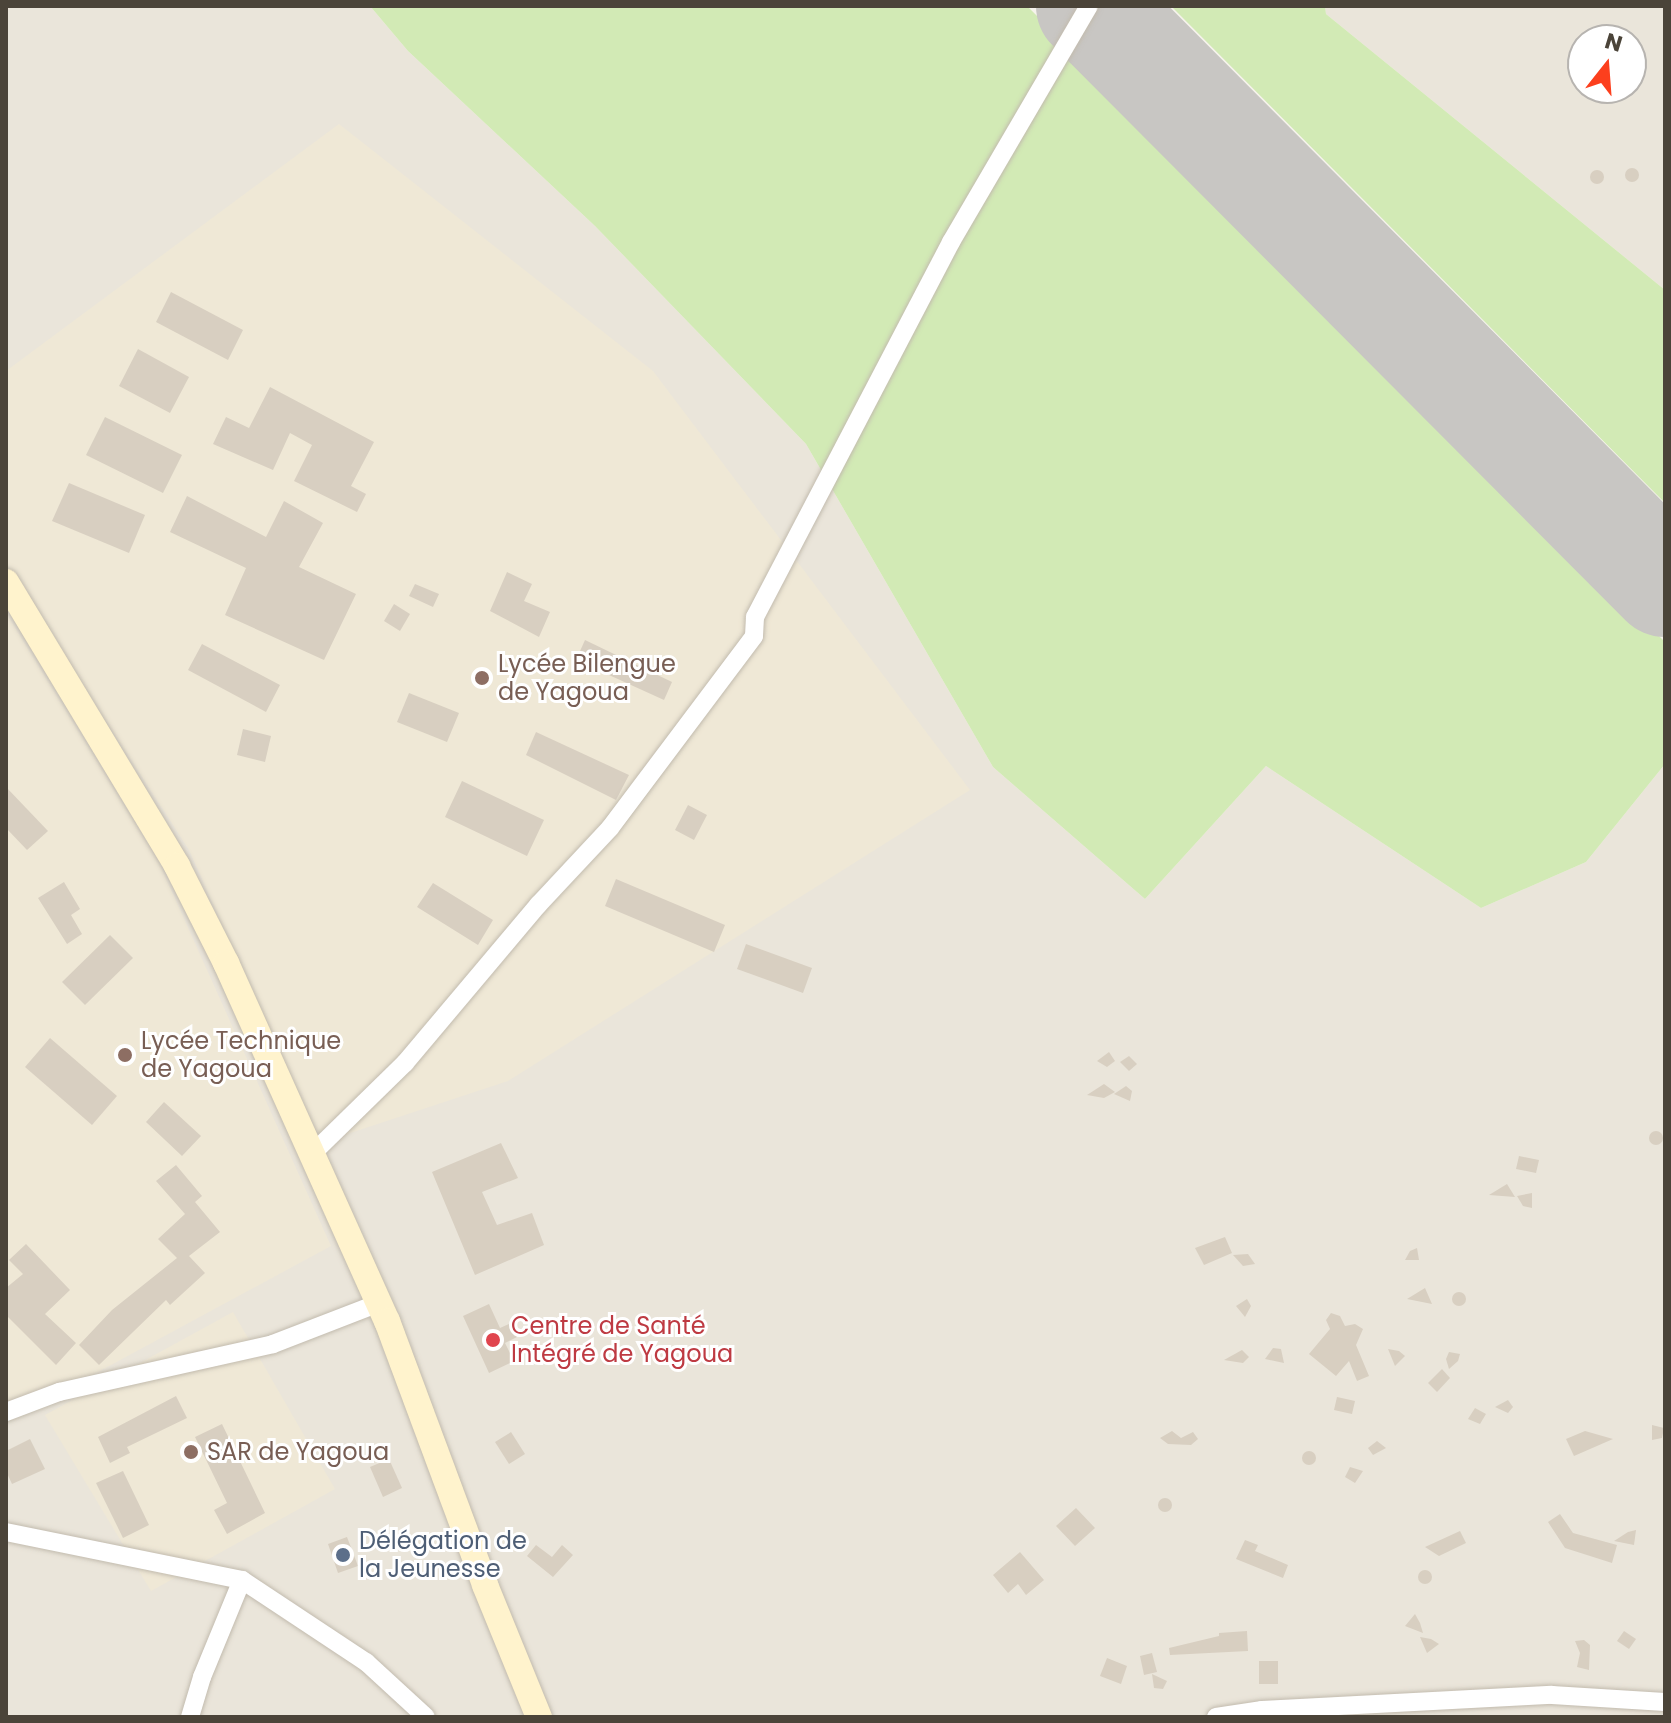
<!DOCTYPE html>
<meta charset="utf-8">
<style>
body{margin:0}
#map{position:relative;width:1671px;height:1723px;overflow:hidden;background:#f6f3ec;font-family:Poppins,sans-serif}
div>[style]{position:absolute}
.residential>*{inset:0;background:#eae5da}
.education>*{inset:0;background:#efe8d6}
.green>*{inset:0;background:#d2eab5}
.runway>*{height:110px;margin:-55px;padding:0 55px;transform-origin:55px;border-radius:55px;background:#c8c6c3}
.building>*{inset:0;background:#d8cfc1}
.round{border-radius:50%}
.roads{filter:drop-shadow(0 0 2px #c2bbae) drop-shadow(0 0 2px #c2bbae)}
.street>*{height:18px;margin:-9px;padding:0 9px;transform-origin:9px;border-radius:9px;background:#fff}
.secondary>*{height:26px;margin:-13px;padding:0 13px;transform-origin:13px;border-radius:13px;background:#fff3cd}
.dots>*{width:22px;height:22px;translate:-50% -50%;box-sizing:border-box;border:4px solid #fff;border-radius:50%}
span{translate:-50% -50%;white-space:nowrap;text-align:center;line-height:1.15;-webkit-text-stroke:6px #fff;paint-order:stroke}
.education-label{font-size:24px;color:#785e54}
.left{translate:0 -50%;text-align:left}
.health-label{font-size:24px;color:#be3a42}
.service-label{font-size:24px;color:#4e5e75}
.frame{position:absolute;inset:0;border:8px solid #4b4439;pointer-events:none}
.north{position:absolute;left:1567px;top:24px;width:80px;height:80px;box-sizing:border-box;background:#fff;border:2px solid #b7b4b0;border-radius:50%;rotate:17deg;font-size:22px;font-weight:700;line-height:32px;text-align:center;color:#4b4439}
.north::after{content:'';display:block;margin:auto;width:28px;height:36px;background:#fc3f1d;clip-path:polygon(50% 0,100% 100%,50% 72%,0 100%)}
</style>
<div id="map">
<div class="residential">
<i style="clip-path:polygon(6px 6px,370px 6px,408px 51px,595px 226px,806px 444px,993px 767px,1145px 899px,1266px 766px,1481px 908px,1586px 862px,1665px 764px,1665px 1717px,6px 1717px)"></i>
<i style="clip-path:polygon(evenodd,1325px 6px,1665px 6px,1665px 290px,1326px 14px,1325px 6px,1583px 40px,1631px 40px,1631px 88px,1583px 88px,1583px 40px)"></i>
</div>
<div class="education">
<i style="clip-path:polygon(339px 124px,653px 371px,970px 790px,508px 1081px,320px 1143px,189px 850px,6px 565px,6px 371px)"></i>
<i style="clip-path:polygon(6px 613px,159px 863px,331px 1246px,74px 1385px,6px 1409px)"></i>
<i style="clip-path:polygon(233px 1312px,335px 1489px,151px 1591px,45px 1415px)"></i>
</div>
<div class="green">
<i style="clip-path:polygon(370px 6px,1027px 6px,1665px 642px,1665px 764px,1586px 862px,1481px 908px,1266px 766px,1145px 899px,993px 767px,806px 444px,595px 226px,408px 51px)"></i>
<i style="clip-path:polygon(1171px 6px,1325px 6px,1326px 14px,1665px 290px,1665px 503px)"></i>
</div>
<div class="runway">
<i style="left:1091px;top:6px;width:813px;rotate:45.1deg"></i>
</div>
<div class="building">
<i class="round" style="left:1625px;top:168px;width:14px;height:14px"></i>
<i class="round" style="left:1590px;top:170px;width:14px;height:14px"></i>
<i style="clip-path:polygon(171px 292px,243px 330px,228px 360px,156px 322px)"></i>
<i style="clip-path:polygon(138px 349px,189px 377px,170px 413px,119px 386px)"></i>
<i style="clip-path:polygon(270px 387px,374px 442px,351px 486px,366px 494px,357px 512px,294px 481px,312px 445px,290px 433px,273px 470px,213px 444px,226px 417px,249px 428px)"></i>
<i style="clip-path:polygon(105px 417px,182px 455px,163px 493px,86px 455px)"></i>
<i style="clip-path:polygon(69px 483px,145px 515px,129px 553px,52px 521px)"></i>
<i style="clip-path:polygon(187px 496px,266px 537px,284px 501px,323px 523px,299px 567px,356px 594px,324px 660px,225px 615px,246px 568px,170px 532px)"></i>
<i style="clip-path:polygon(507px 572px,532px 584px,524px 601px,550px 612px,539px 637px,490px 611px)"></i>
<i style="clip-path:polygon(415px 584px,439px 594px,433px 607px,409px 596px)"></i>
<i style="clip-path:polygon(394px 604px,410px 614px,400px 631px,384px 621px)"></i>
<i style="clip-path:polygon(585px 640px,672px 682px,664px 700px,576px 660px)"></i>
<i style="clip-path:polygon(202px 644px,280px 685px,266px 712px,188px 670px)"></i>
<i style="clip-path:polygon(409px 693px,459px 713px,447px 742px,397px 722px)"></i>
<i style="clip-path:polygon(243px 729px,271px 736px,265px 762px,237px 755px)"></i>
<i style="clip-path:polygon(536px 732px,629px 775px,616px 800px,526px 755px)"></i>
<i style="clip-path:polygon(462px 781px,544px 820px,527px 856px,445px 817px)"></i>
<i style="clip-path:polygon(6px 787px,48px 831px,27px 850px,6px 828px)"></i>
<i style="clip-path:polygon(688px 805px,707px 815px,694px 840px,675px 830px)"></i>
<i style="clip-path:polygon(616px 879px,725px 925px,714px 952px,605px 906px)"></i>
<i style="clip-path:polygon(64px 882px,80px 909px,71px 915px,82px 934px,67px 944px,38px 898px)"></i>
<i style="clip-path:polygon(433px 883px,493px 920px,478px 945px,417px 907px)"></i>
<i style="clip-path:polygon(110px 935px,133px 958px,85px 1005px,62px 982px)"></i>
<i style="clip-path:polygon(746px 944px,812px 968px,803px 993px,737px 969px)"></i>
<i style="clip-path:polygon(50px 1038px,117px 1096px,92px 1125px,25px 1067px)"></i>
<i style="clip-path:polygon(1109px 1052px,1115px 1061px,1107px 1067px,1097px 1061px)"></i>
<i style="clip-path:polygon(1129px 1056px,1137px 1064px,1129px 1071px,1120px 1062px)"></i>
<i style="clip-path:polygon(1104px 1084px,1115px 1092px,1104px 1098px,1087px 1095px)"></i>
<i style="clip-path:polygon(1126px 1086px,1132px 1091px,1130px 1101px,1114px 1094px)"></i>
<i style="clip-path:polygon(164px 1102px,201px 1136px,182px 1156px,146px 1122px)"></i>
<i class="round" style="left:1649px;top:1131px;width:14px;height:14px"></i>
<i style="clip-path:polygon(501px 1143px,518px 1178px,482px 1192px,497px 1225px,532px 1213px,544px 1245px,475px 1275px,432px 1172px)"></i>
<i style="clip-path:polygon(1519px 1156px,1539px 1160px,1536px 1173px,1516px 1169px)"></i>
<i style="clip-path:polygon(176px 1165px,202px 1196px,195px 1202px,220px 1232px,189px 1256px,205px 1273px,170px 1305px,166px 1300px,99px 1365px,79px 1345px,112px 1310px,177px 1258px,158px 1239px,185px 1214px,156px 1181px)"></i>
<i style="clip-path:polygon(1507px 1184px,1515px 1197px,1489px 1195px)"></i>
<i style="clip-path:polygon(1532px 1193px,1532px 1208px,1523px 1206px,1517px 1196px)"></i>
<i style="clip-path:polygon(1225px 1237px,1232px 1253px,1204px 1265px,1195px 1248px)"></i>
<i style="clip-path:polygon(26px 1244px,70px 1290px,45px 1314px,76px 1343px,56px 1365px,6px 1315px,6px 1288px,23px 1274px,9px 1260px)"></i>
<i style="clip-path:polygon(1417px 1248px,1419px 1260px,1405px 1260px,1410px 1251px)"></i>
<i style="clip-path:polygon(1248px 1254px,1255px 1264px,1243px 1266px,1233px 1255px)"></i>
<i style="clip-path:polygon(1425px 1288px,1432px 1304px,1407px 1299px)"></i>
<i class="round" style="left:1452px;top:1292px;width:14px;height:14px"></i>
<i style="clip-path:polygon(1247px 1299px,1251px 1306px,1245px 1317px,1236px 1306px)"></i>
<i style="clip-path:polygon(489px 1304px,500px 1328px,511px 1323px,517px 1337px,505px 1343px,514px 1361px,489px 1373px,463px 1316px)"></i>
<i style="clip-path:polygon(1331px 1313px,1340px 1316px,1345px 1326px,1355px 1324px,1363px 1329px,1356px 1345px,1369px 1376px,1357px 1381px,1349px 1361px,1336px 1376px,1309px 1354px,1330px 1329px,1326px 1320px)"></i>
<i style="clip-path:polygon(1273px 1348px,1281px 1349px,1284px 1363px,1265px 1359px)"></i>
<i style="clip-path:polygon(1388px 1349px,1399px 1351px,1405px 1356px,1395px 1366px)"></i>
<i style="clip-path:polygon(1242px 1350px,1249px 1357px,1243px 1363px,1224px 1360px)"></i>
<i style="clip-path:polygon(1449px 1352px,1460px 1354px,1458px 1361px,1449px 1369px,1446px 1359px)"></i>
<i style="clip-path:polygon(1442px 1369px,1450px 1378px,1437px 1392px,1428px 1383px)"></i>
<i style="clip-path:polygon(176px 1396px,187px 1418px,127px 1447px,130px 1453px,110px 1463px,98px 1437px)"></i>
<i style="clip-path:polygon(1337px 1397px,1355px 1401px,1352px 1414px,1334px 1410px)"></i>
<i style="clip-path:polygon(1508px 1400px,1513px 1407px,1508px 1413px,1495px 1407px)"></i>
<i style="clip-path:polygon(1475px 1408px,1486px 1414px,1480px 1424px,1468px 1419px)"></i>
<i style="clip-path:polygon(222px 1424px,265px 1513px,227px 1534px,214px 1510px,227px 1503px,195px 1437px)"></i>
<i style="clip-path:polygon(1652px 1425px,1664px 1428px,1662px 1438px,1652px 1440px)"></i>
<i style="clip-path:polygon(1172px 1431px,1181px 1438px,1193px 1432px,1198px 1439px,1191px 1445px,1168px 1444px,1160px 1438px)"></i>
<i style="clip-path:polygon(1585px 1431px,1613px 1439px,1574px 1456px,1566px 1439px)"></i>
<i style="clip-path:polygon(511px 1432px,525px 1454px,509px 1464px,495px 1442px)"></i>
<i style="clip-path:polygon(30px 1439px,45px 1469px,12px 1484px,6px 1471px,6px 1451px)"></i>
<i style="clip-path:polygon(1377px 1441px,1386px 1448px,1373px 1455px,1368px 1448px)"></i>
<i class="round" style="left:1302px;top:1451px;width:14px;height:14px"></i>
<i style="clip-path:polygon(389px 1459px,402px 1488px,383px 1497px,370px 1467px)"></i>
<i style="clip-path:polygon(1350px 1467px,1363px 1471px,1355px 1483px,1345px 1477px)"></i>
<i style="clip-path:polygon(123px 1471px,149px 1525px,123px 1538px,96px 1483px)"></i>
<i class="round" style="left:1158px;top:1498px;width:14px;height:14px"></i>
<i style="clip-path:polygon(1076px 1508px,1095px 1528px,1075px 1546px,1056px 1526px)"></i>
<i style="clip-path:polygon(1560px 1514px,1573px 1533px,1617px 1545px,1612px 1563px,1565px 1548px,1548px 1522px)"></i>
<i style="clip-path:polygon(1636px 1530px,1634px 1545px,1614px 1541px,1628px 1532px)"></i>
<i style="clip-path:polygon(1460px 1531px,1466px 1543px,1439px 1556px,1425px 1547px)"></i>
<i style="clip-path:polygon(347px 1537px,358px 1566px,338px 1573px,328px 1544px)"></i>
<i style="clip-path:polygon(1245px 1540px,1258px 1545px,1255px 1551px,1288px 1565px,1283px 1578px,1236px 1559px)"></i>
<i style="clip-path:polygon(536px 1545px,552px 1557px,562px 1545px,573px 1555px,553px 1577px,527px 1556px)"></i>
<i style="clip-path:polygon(1020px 1552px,1044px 1580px,1026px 1595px,1018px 1584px,1008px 1593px,993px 1575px)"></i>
<i class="round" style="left:1418px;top:1570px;width:14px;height:14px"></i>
<i style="clip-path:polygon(1415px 1614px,1420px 1623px,1423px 1633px,1405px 1626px)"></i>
<i style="clip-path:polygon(1247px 1631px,1248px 1651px,1170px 1655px,1169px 1648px,1219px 1636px,1219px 1633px)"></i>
<i style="clip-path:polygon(1624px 1631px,1636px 1639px,1629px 1649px,1617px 1641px)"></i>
<i style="clip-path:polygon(1420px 1637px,1431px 1639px,1439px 1644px,1427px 1653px)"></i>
<i style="clip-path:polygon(1584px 1640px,1590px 1645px,1589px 1670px,1577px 1667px,1580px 1653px,1575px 1641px)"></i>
<i style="clip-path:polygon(1152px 1653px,1157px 1672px,1144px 1675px,1140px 1656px)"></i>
<i style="clip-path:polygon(1107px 1658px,1127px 1666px,1121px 1684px,1100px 1676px)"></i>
<i style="clip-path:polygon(1259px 1661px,1278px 1661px,1278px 1684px,1259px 1684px)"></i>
<i style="clip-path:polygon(1152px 1674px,1167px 1681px,1163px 1689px,1154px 1688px)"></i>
</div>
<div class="roads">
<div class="street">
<i style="left:313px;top:1153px;width:129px;rotate:-44.4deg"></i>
<i style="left:405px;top:1063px;width:207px;rotate:-49.9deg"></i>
<i style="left:538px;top:905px;width:105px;rotate:-46.9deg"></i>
<i style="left:610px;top:828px;width:240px;rotate:-53.1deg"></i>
<i style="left:754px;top:636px;width:19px;rotate:-87deg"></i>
<i style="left:755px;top:617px;width:423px;rotate:-62.4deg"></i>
<i style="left:951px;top:242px;width:273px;rotate:-59.7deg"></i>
<i style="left:6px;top:1412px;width:57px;rotate:-20.7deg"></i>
<i style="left:59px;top:1392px;width:219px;rotate:-12.6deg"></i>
<i style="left:273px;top:1344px;width:114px;rotate:-21.1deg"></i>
<i style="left:6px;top:1532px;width:241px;rotate:11.5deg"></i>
<i style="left:242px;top:1580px;width:149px;rotate:33.5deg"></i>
<i style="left:366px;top:1662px;width:81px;rotate:42.5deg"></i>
<i style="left:190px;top:1717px;width:42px;rotate:-73.3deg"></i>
<i style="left:202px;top:1677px;width:105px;rotate:-67.6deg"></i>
<i style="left:1216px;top:1717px;width:47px;rotate:-8.7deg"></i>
<i style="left:1262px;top:1710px;width:290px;rotate:-3deg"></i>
<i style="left:1552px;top:1695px;width:113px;rotate:3.5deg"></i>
</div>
<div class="secondary">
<i style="left:6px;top:582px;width:332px;rotate:58.9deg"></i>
<i style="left:177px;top:866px;width:109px;rotate:63.2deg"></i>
<i style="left:226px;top:963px;width:393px;rotate:65.8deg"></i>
<i style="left:387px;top:1321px;width:282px;rotate:69.6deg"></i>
<i style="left:485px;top:1585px;width:143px;rotate:67.8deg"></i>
</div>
</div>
<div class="dots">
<i style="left:482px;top:678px;background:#8d6e63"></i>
<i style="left:125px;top:1055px;background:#8d6e63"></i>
<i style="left:493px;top:1340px;background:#e0444e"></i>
<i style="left:191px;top:1452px;background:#8d6e63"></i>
<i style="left:343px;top:1555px;background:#5c6f8a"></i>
</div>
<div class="education-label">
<span class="left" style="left:498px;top:678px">Lycée Bilengue<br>de Yagoua</span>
<span class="left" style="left:141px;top:1055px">Lycée Technique<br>de Yagoua</span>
<span class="left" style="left:207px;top:1452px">SAR de Yagoua</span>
</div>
<div class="health-label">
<span class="left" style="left:511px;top:1340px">Centre de Santé<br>Intégré de Yagoua</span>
</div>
<div class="service-label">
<span class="left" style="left:359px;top:1555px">Délégation de<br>la Jeunesse</span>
</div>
<div class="frame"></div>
<div class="north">N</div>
</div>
